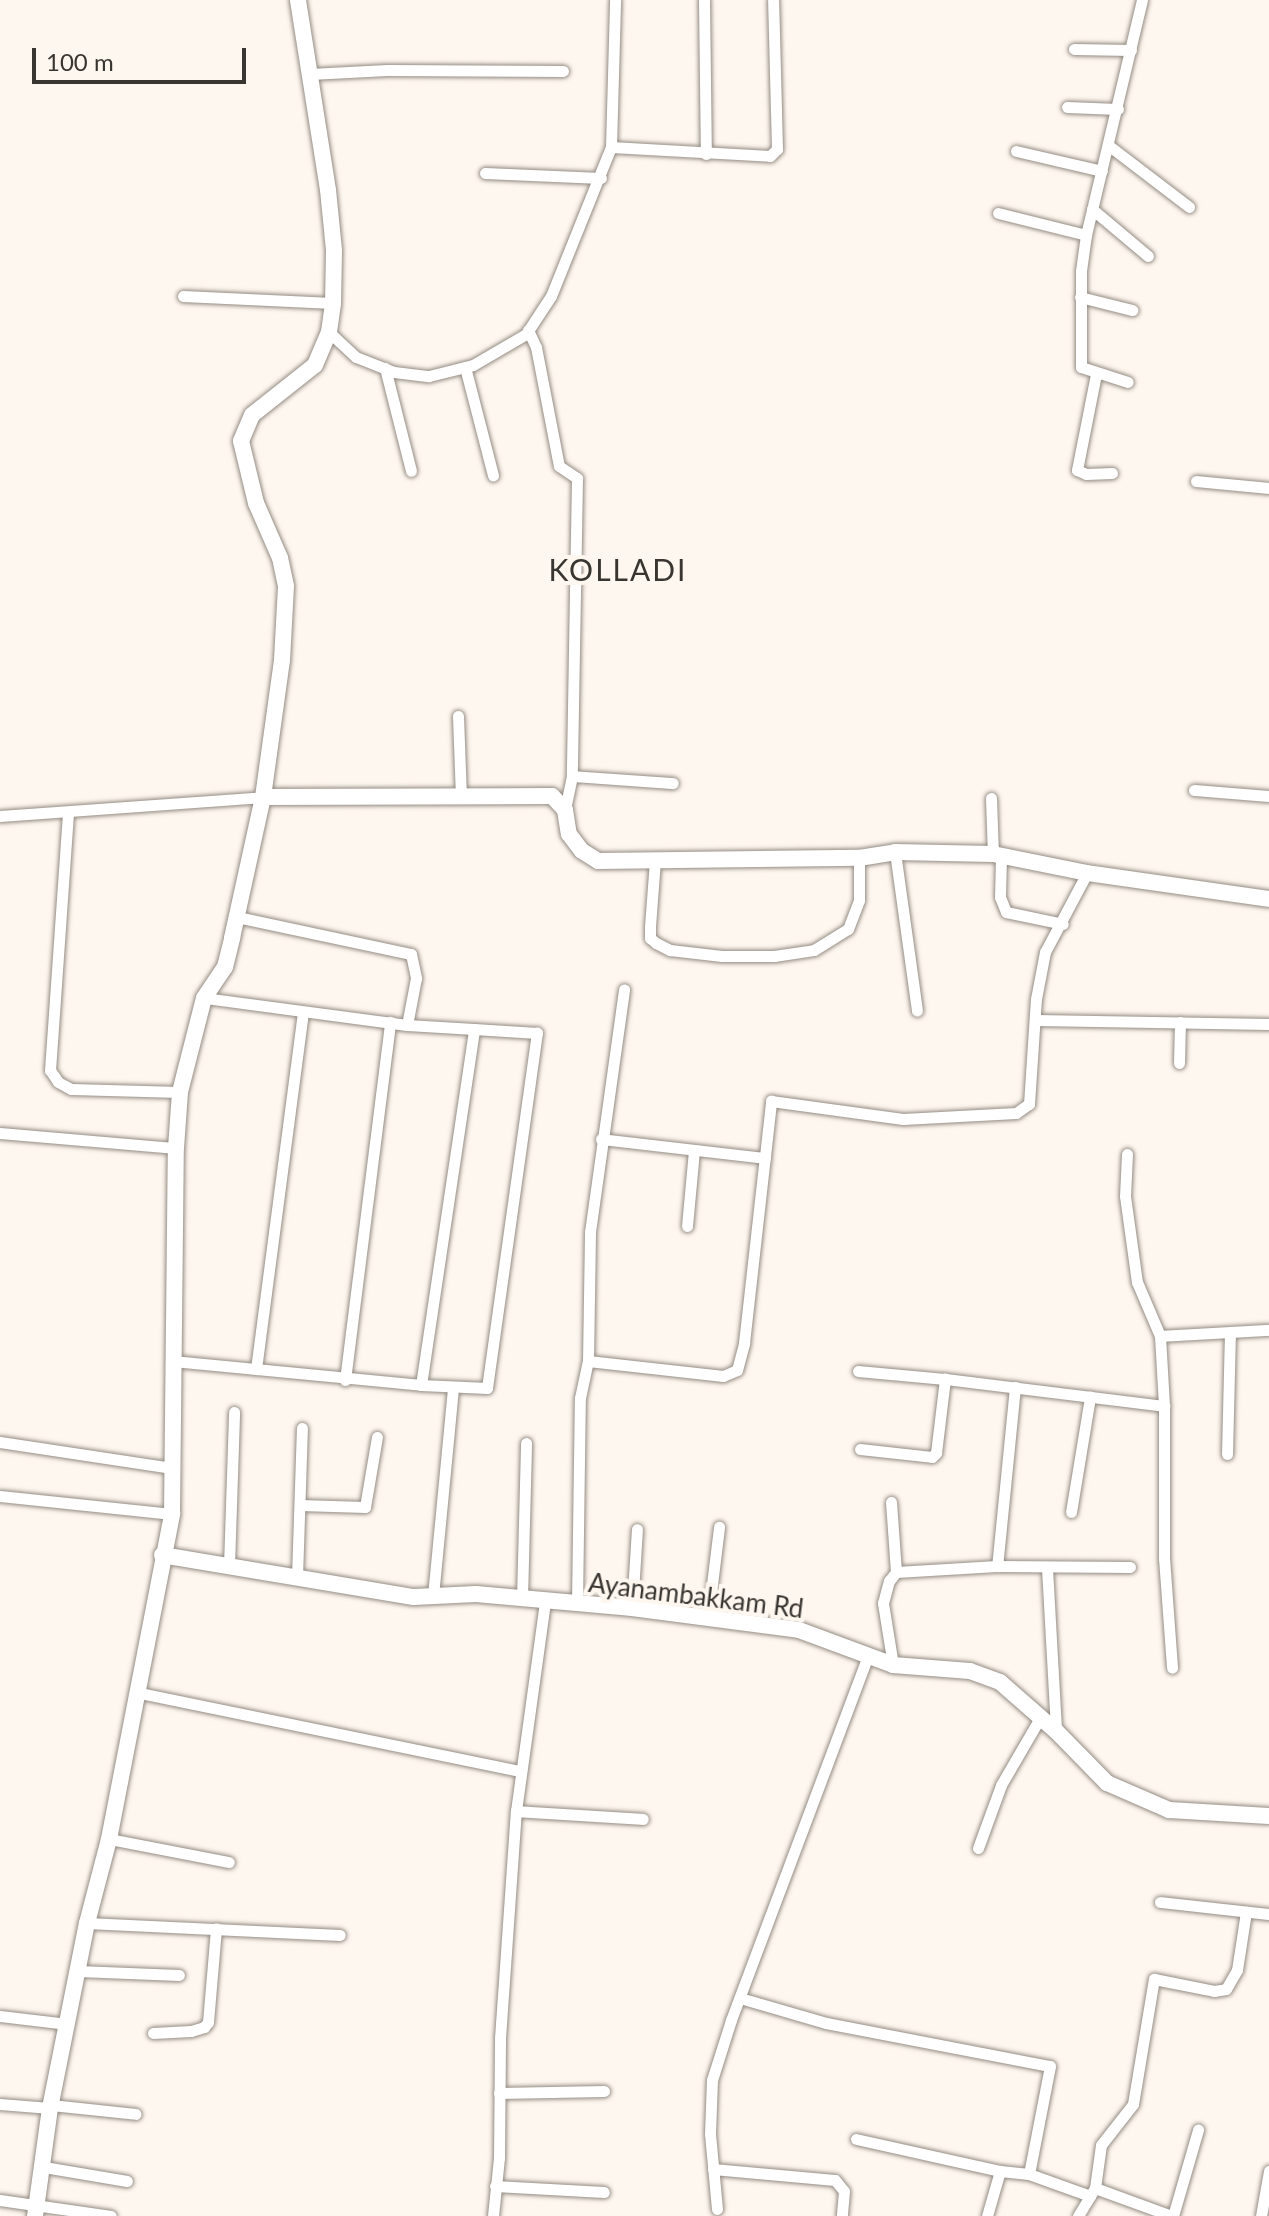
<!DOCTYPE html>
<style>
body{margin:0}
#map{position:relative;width:1269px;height:2216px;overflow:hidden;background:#fef7ef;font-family:Lato,sans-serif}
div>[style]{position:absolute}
.roads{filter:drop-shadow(0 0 2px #948c83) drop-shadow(0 0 2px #948c83)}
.street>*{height:11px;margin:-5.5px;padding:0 5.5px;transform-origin:5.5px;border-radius:5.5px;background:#fff}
.secondary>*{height:16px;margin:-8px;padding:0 8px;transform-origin:8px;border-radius:8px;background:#fff}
span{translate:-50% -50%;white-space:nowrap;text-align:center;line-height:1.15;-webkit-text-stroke:8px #fef7ef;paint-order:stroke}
.street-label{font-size:26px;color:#393632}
.quarter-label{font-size:30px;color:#393632;letter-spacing:2px}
.scale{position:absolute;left:32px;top:48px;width:214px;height:36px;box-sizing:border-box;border:4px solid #393632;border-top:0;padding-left:10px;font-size:24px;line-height:28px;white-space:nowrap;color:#393632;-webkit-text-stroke:6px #fef7ef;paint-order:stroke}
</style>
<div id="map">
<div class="roads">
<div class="street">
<i style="left:704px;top:0;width:154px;rotate:89.3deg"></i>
<i style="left:1074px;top:49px;width:57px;rotate:1deg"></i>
<i style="left:310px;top:74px;width:77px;rotate:-3deg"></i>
<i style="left:387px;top:70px;width:176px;rotate:0.3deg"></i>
<i style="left:1067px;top:107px;width:51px;rotate:2.2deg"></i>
<i style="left:1108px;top:145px;width:102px;rotate:37.4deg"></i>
<i style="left:611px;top:147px;width:159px;rotate:3.2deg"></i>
<i style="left:770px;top:156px;width:10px;rotate:-45deg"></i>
<i style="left:777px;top:149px;width:149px;rotate:-91.5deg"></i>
<i style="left:1016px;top:151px;width:88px;rotate:13.1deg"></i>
<i style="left:485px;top:173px;width:116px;rotate:2.5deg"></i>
<i style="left:1092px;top:209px;width:73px;rotate:40deg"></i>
<i style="left:998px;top:213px;width:91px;rotate:14deg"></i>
<i style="left:1086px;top:235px;width:242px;rotate:-76.6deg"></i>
<i style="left:1086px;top:235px;width:36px;rotate:98deg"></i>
<i style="left:1081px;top:271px;width:96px;rotate:90deg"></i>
<i style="left:1081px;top:367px;width:49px;rotate:17.7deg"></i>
<i style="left:183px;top:296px;width:150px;rotate:2.7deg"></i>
<i style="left:1080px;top:297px;width:54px;rotate:14deg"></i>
<i style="left:528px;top:330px;width:19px;rotate:65deg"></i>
<i style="left:536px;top:347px;width:121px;rotate:79.1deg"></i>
<i style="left:559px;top:466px;width:22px;rotate:34deg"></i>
<i style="left:577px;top:478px;width:298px;rotate:91deg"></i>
<i style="left:572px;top:776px;width:35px;rotate:102deg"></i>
<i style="left:329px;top:332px;width:37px;rotate:43deg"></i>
<i style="left:356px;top:357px;width:41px;rotate:21.5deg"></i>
<i style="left:394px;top:372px;width:35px;rotate:7deg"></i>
<i style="left:429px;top:376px;width:45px;rotate:-14deg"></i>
<i style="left:473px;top:365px;width:61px;rotate:-30.3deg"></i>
<i style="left:526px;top:334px;width:45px;rotate:-56.7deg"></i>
<i style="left:551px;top:296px;width:161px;rotate:-68.1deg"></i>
<i style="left:611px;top:147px;width:147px;rotate:-88.4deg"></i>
<i style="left:465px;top:367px;width:112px;rotate:75.5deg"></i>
<i style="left:385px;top:368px;width:106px;rotate:75.8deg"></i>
<i style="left:1096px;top:374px;width:98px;rotate:101.2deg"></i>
<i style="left:1077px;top:470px;width:10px;rotate:24deg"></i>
<i style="left:1086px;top:474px;width:26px;rotate:-2deg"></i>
<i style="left:1196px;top:481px;width:73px;rotate:5.5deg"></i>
<i style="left:458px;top:716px;width:82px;rotate:87.9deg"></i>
<i style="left:572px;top:776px;width:101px;rotate:4deg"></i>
<i style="left:1194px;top:790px;width:75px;rotate:4.6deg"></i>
<i style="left:991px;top:798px;width:56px;rotate:88deg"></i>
<i style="left:68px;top:813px;width:258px;rotate:94deg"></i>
<i style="left:50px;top:1070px;width:14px;rotate:56deg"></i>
<i style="left:58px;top:1082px;width:15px;rotate:28deg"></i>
<i style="left:71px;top:1089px;width:109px;rotate:1.6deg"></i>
<i style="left:0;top:816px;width:264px;rotate:-4.1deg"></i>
<i style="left:895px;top:852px;width:160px;rotate:82.1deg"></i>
<i style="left:1001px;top:857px;width:40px;rotate:91.4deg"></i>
<i style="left:1000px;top:897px;width:16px;rotate:68deg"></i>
<i style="left:1006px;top:912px;width:58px;rotate:11.9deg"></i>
<i style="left:655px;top:860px;width:67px;rotate:94.3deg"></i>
<i style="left:650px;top:927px;width:11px;rotate:90deg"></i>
<i style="left:650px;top:938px;width:8px;rotate:40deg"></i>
<i style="left:656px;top:943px;width:16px;rotate:27deg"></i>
<i style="left:670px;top:950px;width:52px;rotate:6.6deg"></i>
<i style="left:722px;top:956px;width:52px"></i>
<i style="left:774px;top:956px;width:40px;rotate:-8.5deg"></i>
<i style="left:814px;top:950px;width:40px;rotate:-32deg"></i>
<i style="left:848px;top:929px;width:31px;rotate:-69deg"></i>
<i style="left:859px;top:900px;width:42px;rotate:-90deg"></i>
<i style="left:237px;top:917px;width:178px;rotate:12deg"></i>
<i style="left:411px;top:954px;width:25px;rotate:78deg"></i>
<i style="left:416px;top:978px;width:48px;rotate:100.8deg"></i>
<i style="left:1036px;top:1020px;width:233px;rotate:1deg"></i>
<i style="left:1179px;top:1063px;width:41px;rotate:-88.6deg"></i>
<i style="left:0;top:1133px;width:177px;rotate:4.9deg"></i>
<i style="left:601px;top:1139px;width:165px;rotate:6.6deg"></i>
<i style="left:1127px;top:1154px;width:42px;rotate:92.7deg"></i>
<i style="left:1125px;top:1196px;width:87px;rotate:82.1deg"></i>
<i style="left:1137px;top:1282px;width:59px;rotate:66.9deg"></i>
<i style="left:1160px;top:1336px;width:70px;rotate:86.7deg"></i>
<i style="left:1164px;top:1406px;width:152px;rotate:90deg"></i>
<i style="left:1164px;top:1558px;width:110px;rotate:85.8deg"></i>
<i style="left:687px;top:1226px;width:76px;rotate:-84.7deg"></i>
<i style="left:1160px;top:1336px;width:109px;rotate:-3.2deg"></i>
<i style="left:173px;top:1361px;width:249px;rotate:5.5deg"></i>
<i style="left:421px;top:1385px;width:360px;rotate:-81.5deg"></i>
<i style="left:474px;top:1029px;width:67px;rotate:-176.6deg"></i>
<i style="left:407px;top:1025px;width:205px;rotate:-172.4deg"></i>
<i style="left:588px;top:1361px;width:129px;rotate:-89.1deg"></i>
<i style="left:590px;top:1232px;width:245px;rotate:-82deg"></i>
<i style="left:256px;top:1369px;width:360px;rotate:-82.5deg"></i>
<i style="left:858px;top:1371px;width:87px;rotate:5.3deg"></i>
<i style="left:345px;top:1380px;width:361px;rotate:-82.8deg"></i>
<i style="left:421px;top:1385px;width:66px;rotate:2.6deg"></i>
<i style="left:487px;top:1388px;width:359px;rotate:-82deg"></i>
<i style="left:537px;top:1033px;width:63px;rotate:-176.4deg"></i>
<i style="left:1015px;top:1387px;width:180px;rotate:95.7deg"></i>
<i style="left:997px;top:1566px;width:133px;rotate:0.4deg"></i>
<i style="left:0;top:1442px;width:174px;rotate:8.6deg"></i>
<i style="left:860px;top:1449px;width:72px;rotate:6.3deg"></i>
<i style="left:932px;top:1457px;width:6px;rotate:-45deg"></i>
<i style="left:936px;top:1453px;width:75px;rotate:-83.1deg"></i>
<i style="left:945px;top:1379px;width:221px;rotate:7deg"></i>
<i style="left:1227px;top:1454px;width:120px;rotate:-88.6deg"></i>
<i style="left:0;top:1496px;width:173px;rotate:6deg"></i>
<i style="left:891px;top:1502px;width:70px;rotate:85.9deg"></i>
<i style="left:300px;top:1505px;width:65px;rotate:1.8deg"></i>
<i style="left:365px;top:1507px;width:71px;rotate:-80.3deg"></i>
<i style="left:1071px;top:1512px;width:117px;rotate:-80.6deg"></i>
<i style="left:229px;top:1566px;width:154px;rotate:-88.1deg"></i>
<i style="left:1047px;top:1568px;width:163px;rotate:86.8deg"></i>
<i style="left:297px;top:1577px;width:149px;rotate:-88.1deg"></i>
<i style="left:433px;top:1596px;width:209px;rotate:-84.5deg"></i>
<i style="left:522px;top:1599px;width:156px;rotate:-88.5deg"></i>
<i style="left:577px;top:1604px;width:206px;rotate:-89.2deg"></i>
<i style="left:580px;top:1398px;width:38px;rotate:-78deg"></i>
<i style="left:588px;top:1361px;width:136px;rotate:6.3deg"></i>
<i style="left:723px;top:1376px;width:15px;rotate:-23deg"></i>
<i style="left:737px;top:1370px;width:28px;rotate:-75deg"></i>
<i style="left:744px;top:1343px;width:244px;rotate:-83.6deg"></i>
<i style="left:771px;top:1101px;width:133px;rotate:7.8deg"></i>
<i style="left:903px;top:1119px;width:113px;rotate:-3deg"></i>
<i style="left:1016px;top:1113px;width:16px;rotate:-35deg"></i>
<i style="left:1029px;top:1104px;width:105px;rotate:-86.2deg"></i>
<i style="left:1036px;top:999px;width:48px;rotate:-79.2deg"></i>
<i style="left:1045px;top:952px;width:89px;rotate:-62deg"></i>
<i style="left:632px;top:1608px;width:79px;rotate:-86.4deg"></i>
<i style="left:708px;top:1617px;width:91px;rotate:-83deg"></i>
<i style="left:893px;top:1665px;width:63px;rotate:-99.2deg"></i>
<i style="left:883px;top:1603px;width:23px;rotate:-75deg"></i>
<i style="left:889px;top:1581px;width:11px;rotate:-52deg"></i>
<i style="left:896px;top:1572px;width:101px;rotate:-3.4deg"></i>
<i style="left:135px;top:1692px;width:394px;rotate:11.6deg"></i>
<i style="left:516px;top:1811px;width:127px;rotate:3.6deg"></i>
<i style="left:109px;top:1839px;width:122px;rotate:10.9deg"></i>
<i style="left:978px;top:1848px;width:67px;rotate:-69.9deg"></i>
<i style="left:1001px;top:1785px;width:78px;rotate:-59.8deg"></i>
<i style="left:1160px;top:1902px;width:110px;rotate:6.3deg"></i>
<i style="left:87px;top:1923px;width:253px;rotate:2.7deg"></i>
<i style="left:78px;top:1971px;width:101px;rotate:2.3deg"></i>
<i style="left:740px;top:1998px;width:90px;rotate:16.2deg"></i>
<i style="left:826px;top:2023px;width:228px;rotate:10.9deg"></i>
<i style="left:1050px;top:2066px;width:110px;rotate:101deg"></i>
<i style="left:0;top:2016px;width:68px;rotate:6.7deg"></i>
<i style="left:153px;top:2033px;width:38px;rotate:-3deg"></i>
<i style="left:191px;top:2031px;width:14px;rotate:-17deg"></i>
<i style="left:204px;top:2027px;width:6px;rotate:-51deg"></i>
<i style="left:208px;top:2022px;width:94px;rotate:-85.1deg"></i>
<i style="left:499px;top:2093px;width:105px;rotate:-1.1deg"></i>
<i style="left:0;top:2104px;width:50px;rotate:4.6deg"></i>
<i style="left:51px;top:2105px;width:85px;rotate:6deg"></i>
<i style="left:856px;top:2139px;width:148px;rotate:12.5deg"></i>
<i style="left:44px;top:2167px;width:84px;rotate:9.6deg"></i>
<i style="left:713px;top:2169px;width:122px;rotate:5.2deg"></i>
<i style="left:835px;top:2180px;width:14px;rotate:51deg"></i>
<i style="left:844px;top:2191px;width:25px;rotate:95deg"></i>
<i style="left:495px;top:2186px;width:109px;rotate:3.2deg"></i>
<i style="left:1095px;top:2188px;width:43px;rotate:-82.1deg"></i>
<i style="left:1101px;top:2145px;width:52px;rotate:-52deg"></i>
<i style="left:1133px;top:2104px;width:127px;rotate:-80.5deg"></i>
<i style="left:1154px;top:1979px;width:61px;rotate:11.3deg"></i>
<i style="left:1214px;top:1991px;width:12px;rotate:-9deg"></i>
<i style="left:1226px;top:1989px;width:22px;rotate:-60deg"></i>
<i style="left:1237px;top:1970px;width:59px;rotate:-81.2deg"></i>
<i style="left:0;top:2200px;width:112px;rotate:8.2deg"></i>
<i style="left:717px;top:2209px;width:75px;rotate:-95.3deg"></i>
<i style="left:710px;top:2134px;width:54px;rotate:-87.9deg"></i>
<i style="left:712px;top:2080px;width:63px;rotate:-72.4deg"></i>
<i style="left:731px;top:2020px;width:389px;rotate:-69.4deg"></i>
<i style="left:493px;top:2216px;width:58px;rotate:-84.1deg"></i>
<i style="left:499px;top:2158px;width:120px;rotate:-89.5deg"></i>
<i style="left:500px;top:2038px;width:228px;rotate:-86deg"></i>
<i style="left:516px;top:1811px;width:212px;rotate:-82.1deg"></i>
<i style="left:987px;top:2216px;width:47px;rotate:-73.9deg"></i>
<i style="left:1000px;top:2171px;width:29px;rotate:6deg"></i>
<i style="left:1029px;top:2174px;width:65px;rotate:19.8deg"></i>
<i style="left:1078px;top:2216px;width:33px;rotate:-59deg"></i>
<i style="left:1095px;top:2188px;width:82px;rotate:20deg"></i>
<i style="left:1173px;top:2216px;width:90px;rotate:-73.8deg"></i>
<i style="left:1261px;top:2216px;width:46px;rotate:-79.9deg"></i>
</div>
<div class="secondary">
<i style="left:263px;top:797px;width:289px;rotate:-0.2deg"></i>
<i style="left:552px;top:796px;width:19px;rotate:47deg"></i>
<i style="left:565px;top:810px;width:24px;rotate:81deg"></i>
<i style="left:569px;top:834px;width:21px;rotate:53deg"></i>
<i style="left:582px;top:851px;width:19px;rotate:32deg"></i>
<i style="left:598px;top:861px;width:261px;rotate:-0.7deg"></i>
<i style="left:859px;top:858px;width:36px;rotate:-9deg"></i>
<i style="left:895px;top:852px;width:98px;rotate:1.2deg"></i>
<i style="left:993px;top:854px;width:96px;rotate:11.4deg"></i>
<i style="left:1087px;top:873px;width:184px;rotate:8.1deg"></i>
<i style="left:162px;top:1555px;width:255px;rotate:9.5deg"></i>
<i style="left:414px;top:1597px;width:62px;rotate:-2.8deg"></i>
<i style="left:476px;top:1594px;width:157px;rotate:5.1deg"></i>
<i style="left:632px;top:1608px;width:168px;rotate:7.5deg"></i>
<i style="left:799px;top:1630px;width:100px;rotate:20.4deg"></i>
<i style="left:893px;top:1665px;width:77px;rotate:4.5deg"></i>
<i style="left:970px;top:1671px;width:32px;rotate:20deg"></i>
<i style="left:1000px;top:1682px;width:74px;rotate:41.2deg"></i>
<i style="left:1056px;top:1731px;width:73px;rotate:45.6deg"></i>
<i style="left:1107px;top:1783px;width:68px;rotate:23.5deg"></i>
<i style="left:1169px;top:1810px;width:100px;rotate:3.4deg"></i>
<i style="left:35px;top:2216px;width:109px;rotate:-82.1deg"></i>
<i style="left:50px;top:2108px;width:189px;rotate:-78.7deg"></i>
<i style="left:87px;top:1923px;width:87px;rotate:-75.3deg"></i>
<i style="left:109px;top:1839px;width:331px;rotate:-79deg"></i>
<i style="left:172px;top:1514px;width:366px;rotate:-89.4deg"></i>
<i style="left:176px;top:1148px;width:56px;rotate:-85.9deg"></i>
<i style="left:180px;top:1092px;width:97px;rotate:-75.7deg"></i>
<i style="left:204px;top:998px;width:37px;rotate:-56deg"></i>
<i style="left:225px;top:967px;width:30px;rotate:-76deg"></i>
<i style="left:232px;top:938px;width:144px;rotate:-77.6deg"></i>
<i style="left:263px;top:797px;width:138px;rotate:-82.1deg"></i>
<i style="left:282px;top:660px;width:74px;rotate:-86.9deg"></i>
<i style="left:286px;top:586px;width:29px;rotate:-102deg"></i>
<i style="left:280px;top:558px;width:60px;rotate:-113.6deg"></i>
<i style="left:256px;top:503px;width:64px;rotate:-103.6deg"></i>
<i style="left:241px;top:441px;width:28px;rotate:-67deg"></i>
<i style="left:252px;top:415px;width:80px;rotate:-38.4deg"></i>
<i style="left:315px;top:365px;width:36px;rotate:-67deg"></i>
<i style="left:329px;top:332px;width:29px;rotate:-82deg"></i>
<i style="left:333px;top:303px;width:53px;rotate:-88.9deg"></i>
<i style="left:334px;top:250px;width:60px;rotate:-95.7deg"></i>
<i style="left:328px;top:190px;width:192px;rotate:-99deg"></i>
</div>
</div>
<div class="street-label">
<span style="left:696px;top:1596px;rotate:7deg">Ayanambakkam Rd</span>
</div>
<div class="quarter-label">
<span style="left:618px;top:569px">KOLLADI</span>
</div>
<div class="scale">100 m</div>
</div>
